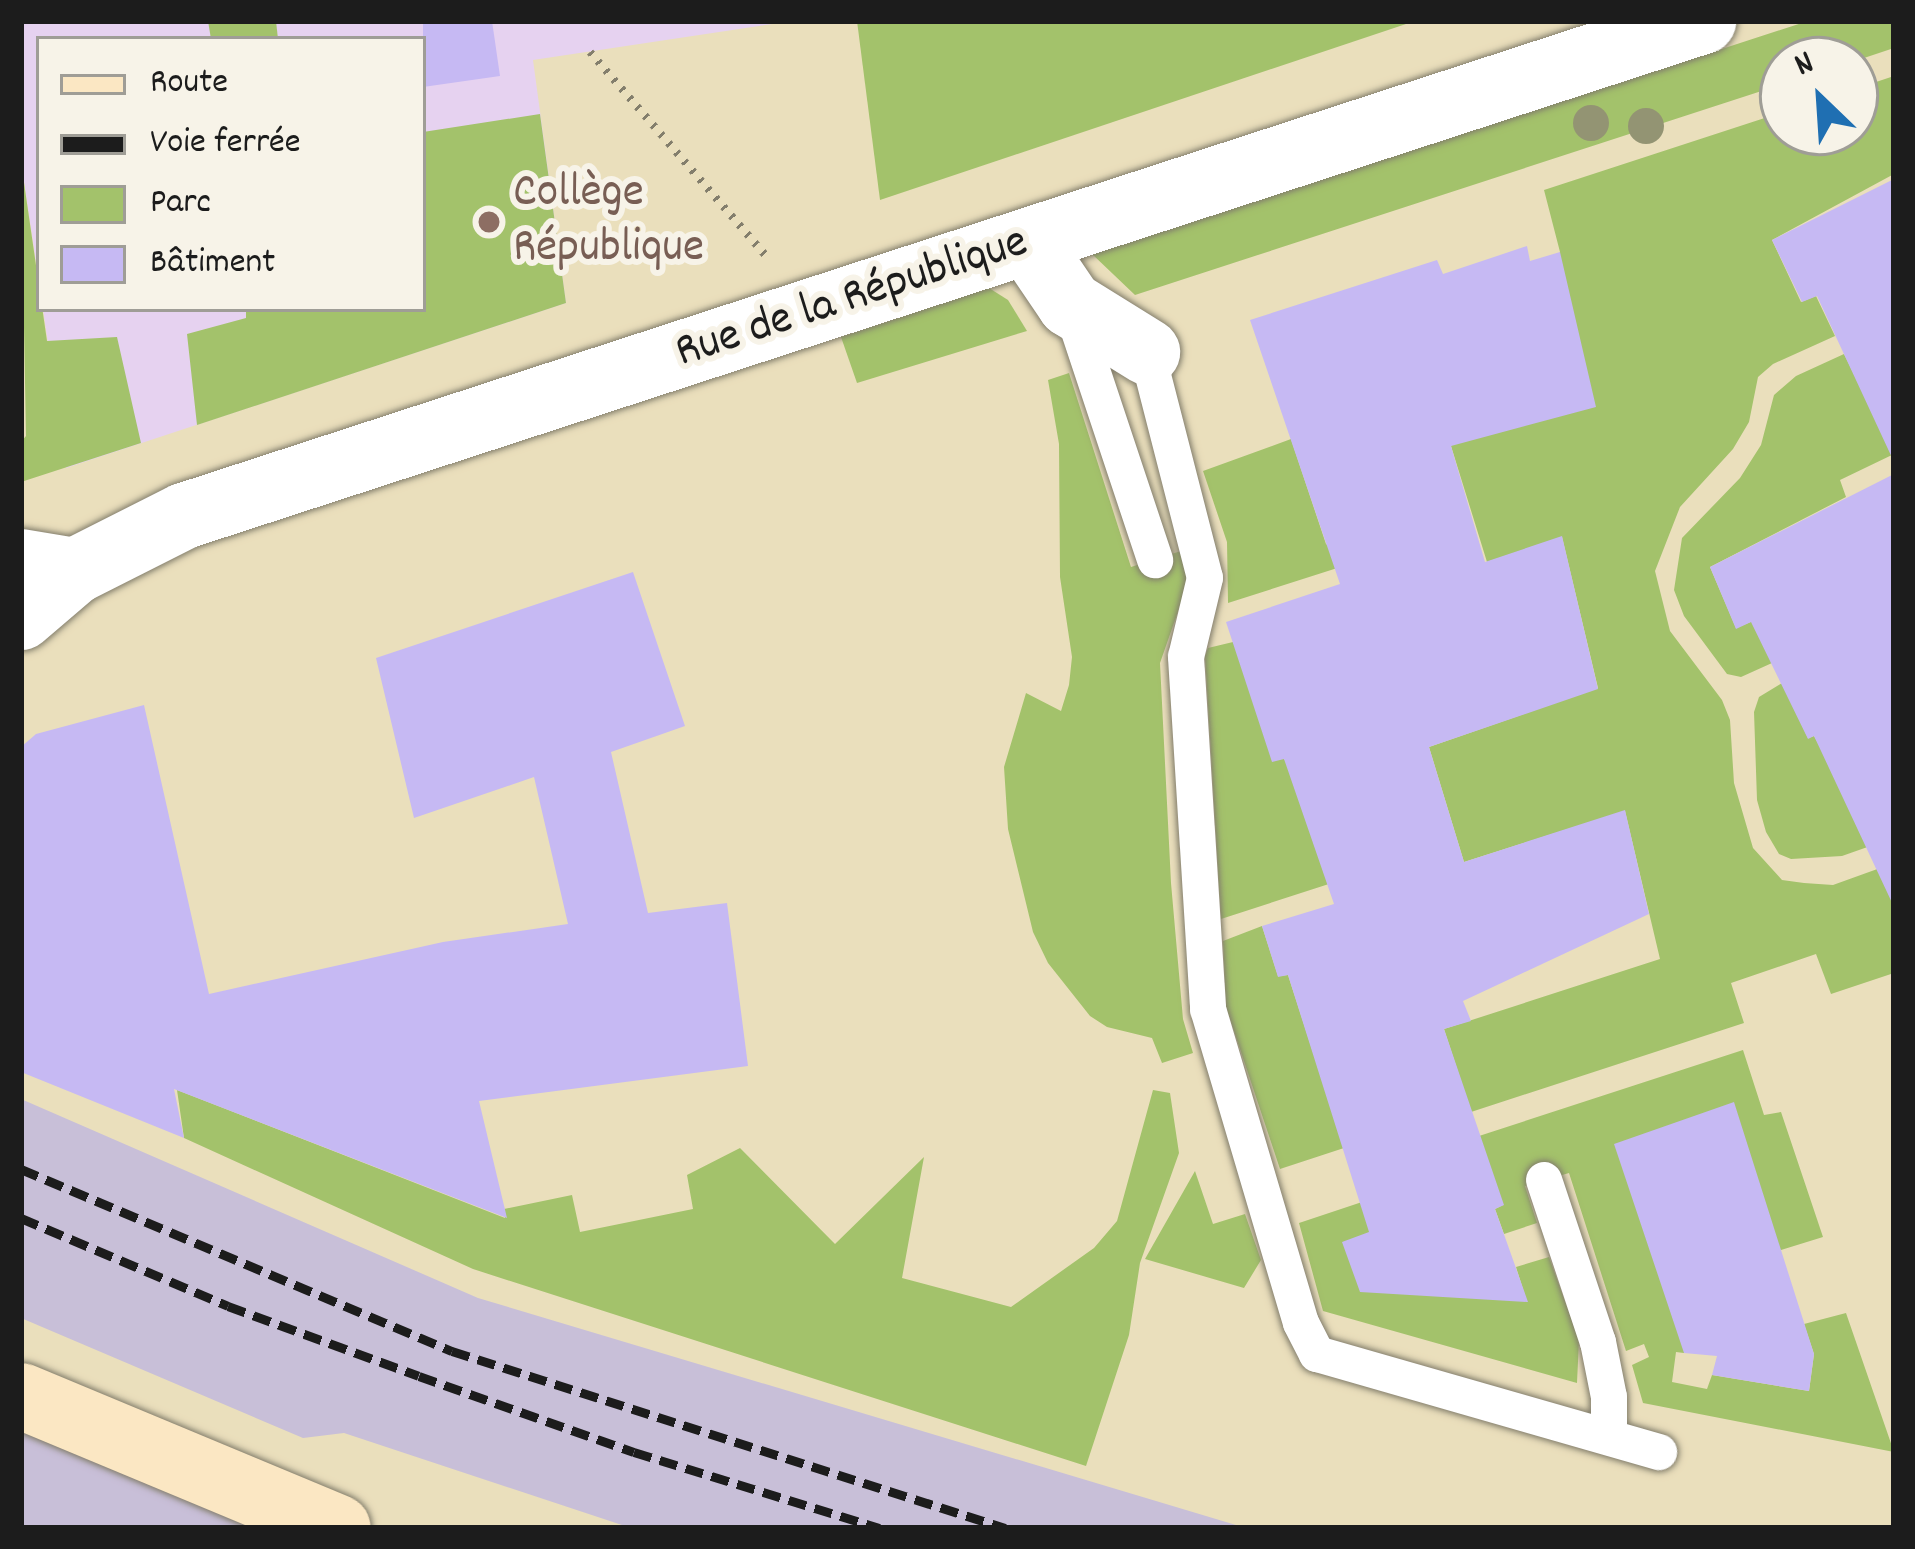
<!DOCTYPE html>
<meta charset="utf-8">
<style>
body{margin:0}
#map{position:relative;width:1915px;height:1549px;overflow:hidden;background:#eadfbc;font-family:Dekko,sans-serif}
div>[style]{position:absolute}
.built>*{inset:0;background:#e6d2f0}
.industrial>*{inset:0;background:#c8bfd8}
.green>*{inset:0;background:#a3c26b}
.building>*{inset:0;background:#c6b9f3}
.path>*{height:8px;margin-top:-4px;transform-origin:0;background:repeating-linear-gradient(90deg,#837e6c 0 3px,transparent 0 12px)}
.roads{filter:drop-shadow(0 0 3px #837e6c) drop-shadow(0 0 3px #837e6c)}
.service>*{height:36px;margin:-18px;padding:0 18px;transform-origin:18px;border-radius:18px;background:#fff}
.minor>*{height:66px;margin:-33px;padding:0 33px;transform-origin:33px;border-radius:33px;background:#fff}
.tertiary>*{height:66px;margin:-33px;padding:0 33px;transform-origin:33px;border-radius:33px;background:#fff}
.secondary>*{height:66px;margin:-33px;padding:0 33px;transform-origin:33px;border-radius:33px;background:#fbe7c3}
.rail>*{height:9px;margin-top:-4.5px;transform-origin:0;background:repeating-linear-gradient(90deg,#1c1c1c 0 18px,transparent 0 27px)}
.trees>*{width:36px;height:36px;margin:-18px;border-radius:50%;background:#939473}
.dots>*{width:33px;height:33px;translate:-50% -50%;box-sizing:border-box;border:6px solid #f7f3e8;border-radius:50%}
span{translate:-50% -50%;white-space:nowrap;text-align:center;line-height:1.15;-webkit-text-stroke:12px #f7f3e8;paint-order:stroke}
.education-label{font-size:48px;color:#785e54}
.left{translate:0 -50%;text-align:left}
.street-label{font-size:48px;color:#1c1c1c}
.frame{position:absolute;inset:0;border:24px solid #1c1c1c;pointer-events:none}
.legend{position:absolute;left:36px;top:36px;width:390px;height:276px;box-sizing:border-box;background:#f7f3e8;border:3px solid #9f9d96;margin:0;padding:15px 21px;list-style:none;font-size:36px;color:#1c1c1c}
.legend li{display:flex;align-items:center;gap:24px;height:60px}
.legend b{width:60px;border:3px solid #9f9d96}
.north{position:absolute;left:1759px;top:36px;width:120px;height:120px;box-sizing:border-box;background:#f7f3e8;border:3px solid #9f9d96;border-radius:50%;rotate:335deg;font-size:33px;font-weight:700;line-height:48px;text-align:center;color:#1c1c1c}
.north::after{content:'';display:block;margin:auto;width:42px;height:54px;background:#1f6fb2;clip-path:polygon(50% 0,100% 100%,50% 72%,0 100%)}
</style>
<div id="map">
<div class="built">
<i style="clip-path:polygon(21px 21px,792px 21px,533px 60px,566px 303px,66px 468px,43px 309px,423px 309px,423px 39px,39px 39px,39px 283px,21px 161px)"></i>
</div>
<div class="industrial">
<i style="clip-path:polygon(21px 1099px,478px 1298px,1246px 1528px,631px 1528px,344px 1433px,303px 1438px,21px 1318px)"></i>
<i style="clip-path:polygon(21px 1417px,338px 1528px,21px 1528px)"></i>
</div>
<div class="green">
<i style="clip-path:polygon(208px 21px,276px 21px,278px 39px,211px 39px)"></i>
<i style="clip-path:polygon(857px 21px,1415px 21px,880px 200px)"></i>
<i style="clip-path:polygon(1808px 21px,1894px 21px,1894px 48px,1855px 61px,1783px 60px,1783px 84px,1135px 295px,1092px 254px)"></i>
<i style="clip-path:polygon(1894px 76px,1894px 174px,1772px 240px,1801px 302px,1816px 296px,1835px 336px,1773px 364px,1758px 377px,1749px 422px,1733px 449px,1680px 507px,1655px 571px,1670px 631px,1722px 700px,1730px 720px,1734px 783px,1753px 848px,1782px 880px,1804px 883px,1833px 885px,1894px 863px,1894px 973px,1831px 994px,1816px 954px,1731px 983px,1744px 1023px,1471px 1112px,1444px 1029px,1660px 959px,1625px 811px,1464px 862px,1429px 747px,1598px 688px,1562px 537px,1487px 562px,1451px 446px,1560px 252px,1544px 190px,1783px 112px,1783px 132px,1855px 132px,1855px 89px)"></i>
<i style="clip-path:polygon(540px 114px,566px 303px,197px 425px,187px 334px,246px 318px,246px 309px,423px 309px,423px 132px)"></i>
<i style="clip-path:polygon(21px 162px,47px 341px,117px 337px,141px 443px,21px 482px,21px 442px,26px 436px)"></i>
<i style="clip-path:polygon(989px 288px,1008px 300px,1027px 331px,857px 383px,841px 337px)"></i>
<i style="clip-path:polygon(1844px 354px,1894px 454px,1840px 480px,1846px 497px,1710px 567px,1736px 628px,1753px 621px,1772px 663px,1741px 677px,1727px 674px,1684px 616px,1674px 590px,1682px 538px,1740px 478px,1761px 445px,1774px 395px,1796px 376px)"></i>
<i style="clip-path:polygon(1069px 373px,1131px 567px,1181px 551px,1189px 580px,1160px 663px,1171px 883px,1183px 1019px,1193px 1053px,1162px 1063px,1152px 1038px,1107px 1027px,1090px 1016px,1048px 963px,1033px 932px,1008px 829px,1004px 767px,1026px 693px,1061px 711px,1069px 685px,1072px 657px,1060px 577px,1059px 444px,1048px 380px)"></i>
<i style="clip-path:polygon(1291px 439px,1326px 544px,1353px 563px,1228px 603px,1227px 542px,1203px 471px)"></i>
<i style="clip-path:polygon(1233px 642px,1284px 759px,1366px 872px,1221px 919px,1205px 656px,1208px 648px)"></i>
<i style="clip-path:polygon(1782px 683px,1808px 738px,1814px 736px,1876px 844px,1842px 856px,1791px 859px,1779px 854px,1766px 832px,1757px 800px,1754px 712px,1759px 697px)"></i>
<i style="clip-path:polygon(1262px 926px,1278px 976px,1288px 975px,1344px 1148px,1280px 1169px,1226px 1007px,1223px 941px)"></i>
<i style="clip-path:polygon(1743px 1050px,1764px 1115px,1781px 1112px,1823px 1237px,1781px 1250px,1684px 1353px,1676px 1352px,1672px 1382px,1707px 1389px,1712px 1375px,1809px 1391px,1814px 1354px,1804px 1324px,1846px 1313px,1894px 1452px,1643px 1403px,1632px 1365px,1649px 1357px,1644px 1344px,1626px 1351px,1569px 1173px,1525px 1186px,1537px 1223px,1504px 1234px,1495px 1209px,1503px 1205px,1479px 1136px)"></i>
<i style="clip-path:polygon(177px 1090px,505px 1218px,504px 1209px,572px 1195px,580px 1232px,693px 1209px,687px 1175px,740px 1148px,835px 1244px,924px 1157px,902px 1278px,1011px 1307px,1094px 1248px,1117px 1221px,1153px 1090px,1170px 1093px,1179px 1153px,1140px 1263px,1129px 1335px,1086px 1466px,473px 1269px,184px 1138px)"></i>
<i style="clip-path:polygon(1195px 1171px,1213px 1224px,1245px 1214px,1261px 1260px,1244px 1288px,1145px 1259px)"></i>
<i style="clip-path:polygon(1362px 1202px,1527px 1302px,1516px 1267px,1549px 1257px,1579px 1340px,1577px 1383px,1323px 1311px,1299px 1223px)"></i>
</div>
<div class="building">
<i style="clip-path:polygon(423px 21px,492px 21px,500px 76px,423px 87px)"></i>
<i style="clip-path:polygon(1894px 179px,1894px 462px,1817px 296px,1802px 302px,1772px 240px)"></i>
<i style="clip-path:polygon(1527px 246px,1530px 261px,1560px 252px,1596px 407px,1451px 446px,1485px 562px,1562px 536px,1598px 689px,1429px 747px,1464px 862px,1625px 810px,1649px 914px,1463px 1001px,1471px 1021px,1444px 1029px,1504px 1205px,1495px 1209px,1528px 1302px,1360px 1292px,1342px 1242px,1369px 1232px,1288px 975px,1278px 977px,1262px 926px,1334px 904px,1284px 759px,1272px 762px,1226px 622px,1340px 584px,1250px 320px,1437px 260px,1443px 274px)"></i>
<i style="clip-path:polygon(1894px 474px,1894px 907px,1814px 736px,1808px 739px,1751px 622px,1736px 629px,1710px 567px)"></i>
<i style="clip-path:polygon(633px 572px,685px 726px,611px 752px,648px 913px,727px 903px,748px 1066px,479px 1101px,507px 1218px,174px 1089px,184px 1138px,21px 1072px,21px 747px,36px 734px,144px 705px,209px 994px,443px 942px,568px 924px,534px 777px,414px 818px,376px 658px)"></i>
<i style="clip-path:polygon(1734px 1102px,1814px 1354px,1809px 1391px,1712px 1375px,1717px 1356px,1684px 1353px,1614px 1144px)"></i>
</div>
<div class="path">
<i style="left:590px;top:52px;width:268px;rotate:49.2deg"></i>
</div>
<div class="roads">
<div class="service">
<i style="left:1071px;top:307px;width:267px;rotate:71.6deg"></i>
<i style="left:1147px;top:352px;width:233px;rotate:75.6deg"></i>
<i style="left:1205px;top:578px;width:81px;rotate:103.5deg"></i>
<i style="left:1186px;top:657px;width:353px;rotate:86.4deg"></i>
<i style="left:1208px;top:1009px;width:327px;rotate:73.5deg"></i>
<i style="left:1301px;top:1323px;width:35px;rotate:63deg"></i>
<i style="left:1317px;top:1354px;width:356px;rotate:16deg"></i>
<i style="left:1544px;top:1180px;width:171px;rotate:71.6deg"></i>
<i style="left:1598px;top:1342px;width:56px;rotate:78.7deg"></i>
<i style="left:1609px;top:1397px;width:40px;rotate:90deg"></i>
</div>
<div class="minor">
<i style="left:1028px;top:242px;width:75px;rotate:55.9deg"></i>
<i style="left:1070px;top:304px;width:91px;rotate:31.9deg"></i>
<i style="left:21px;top:562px;width:55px;rotate:9.5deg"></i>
</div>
<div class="tertiary">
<i style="left:21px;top:617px;width:71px;rotate:-40.4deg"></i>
<i style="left:75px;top:571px;width:122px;rotate:-26.8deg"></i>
<i style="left:184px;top:516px;width:1598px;rotate:-18.05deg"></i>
</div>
<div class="secondary">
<i style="left:21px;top:1396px;width:343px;rotate:22.6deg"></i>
</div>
</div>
<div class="rail">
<i style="left:21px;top:1169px;width:468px;rotate:22.9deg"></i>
<i style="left:452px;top:1351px;width:581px;rotate:17.75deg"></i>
<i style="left:21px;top:1218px;width:225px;rotate:23deg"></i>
<i style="left:228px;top:1306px;width:203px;rotate:20.1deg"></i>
<i style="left:419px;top:1376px;width:228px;rotate:19.5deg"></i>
<i style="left:634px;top:1452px;width:257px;rotate:17.2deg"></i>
</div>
<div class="trees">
<i style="left:1591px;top:123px"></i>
<i style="left:1646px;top:126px"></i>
</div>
<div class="dots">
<i style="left:489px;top:222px;background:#8d6e63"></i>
</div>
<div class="education-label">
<span class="left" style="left:513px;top:222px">Collège<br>République</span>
</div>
<div class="street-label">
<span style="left:852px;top:299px;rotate:-18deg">Rue de la République</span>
</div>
<div class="frame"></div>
<ul class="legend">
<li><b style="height:15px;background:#fbe7c3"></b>Route</li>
<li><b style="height:15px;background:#1c1c1c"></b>Voie ferrée</li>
<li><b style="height:33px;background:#a3c26b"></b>Parc</li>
<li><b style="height:33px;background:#c6b9f3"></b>Bâtiment</li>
</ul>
<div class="north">N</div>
</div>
